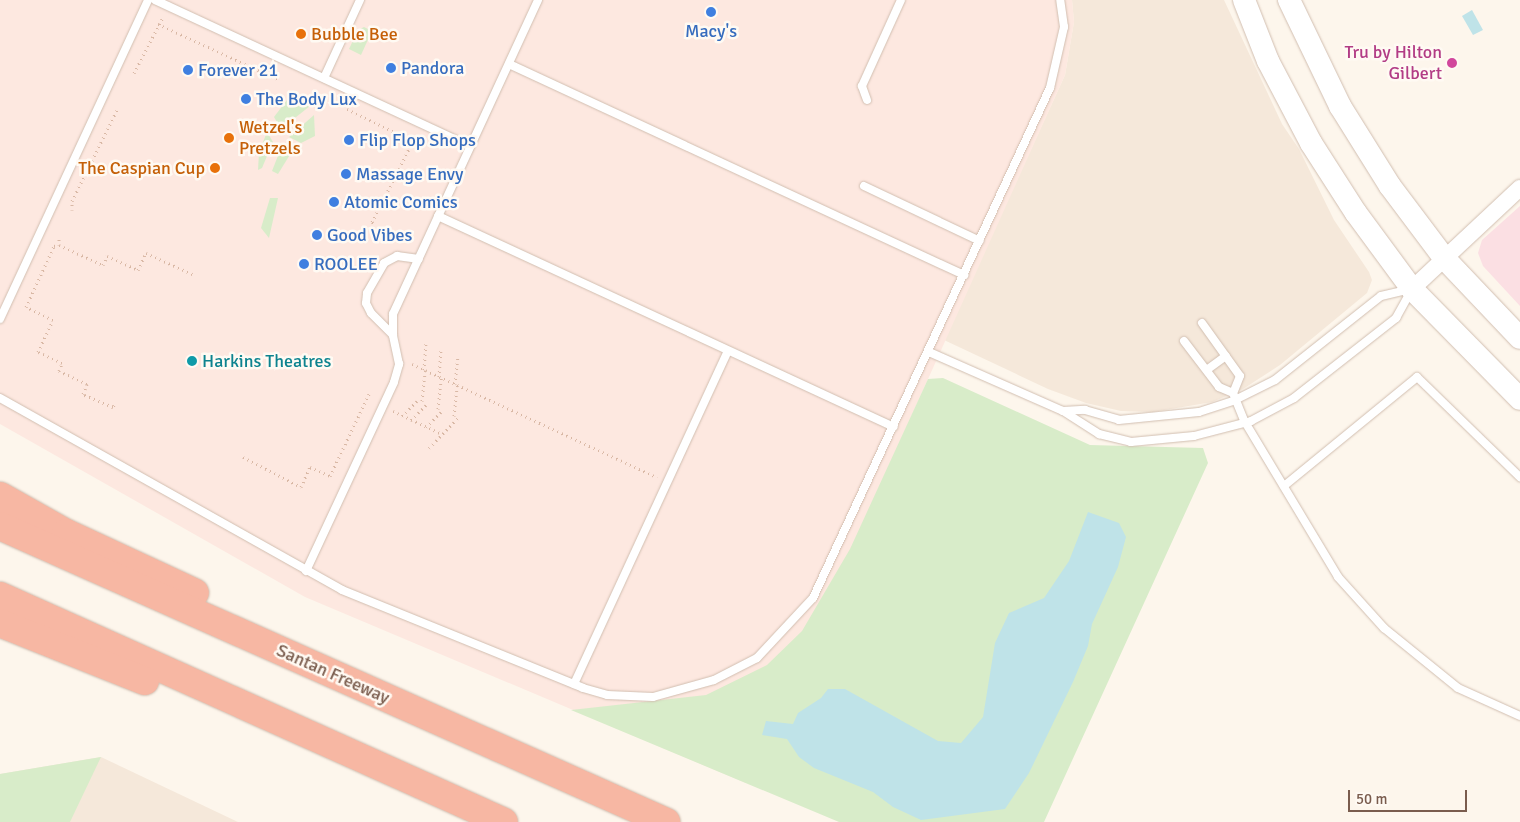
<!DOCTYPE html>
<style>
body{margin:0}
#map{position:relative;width:1520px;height:822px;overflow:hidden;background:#fdf6ec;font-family:Signika,sans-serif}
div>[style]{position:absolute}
.residential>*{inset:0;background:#f5e8da}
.commercial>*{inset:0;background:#fde8e0}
.medical>*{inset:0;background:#fbdfe3}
.green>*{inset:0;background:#d8ecc9}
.water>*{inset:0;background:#bfe3e8}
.path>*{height:3px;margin-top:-1.5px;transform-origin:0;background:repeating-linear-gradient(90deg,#d9b8a5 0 1px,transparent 0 5px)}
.roads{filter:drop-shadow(0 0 1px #d1beb0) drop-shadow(0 0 1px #d1beb0)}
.service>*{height:8px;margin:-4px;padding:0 4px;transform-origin:4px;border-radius:4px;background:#fff}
.minor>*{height:16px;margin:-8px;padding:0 8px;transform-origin:8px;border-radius:8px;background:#fff}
.secondary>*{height:22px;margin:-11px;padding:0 11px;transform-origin:11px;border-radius:11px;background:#fff}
.motorway>*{height:28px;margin:-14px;padding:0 14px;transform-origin:14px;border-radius:14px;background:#f7b7a3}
.dots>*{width:14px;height:14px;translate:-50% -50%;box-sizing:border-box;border:2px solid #fffaf3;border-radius:50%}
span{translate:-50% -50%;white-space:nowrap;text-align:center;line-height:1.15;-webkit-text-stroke:5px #fffaf3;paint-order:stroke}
.shop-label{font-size:18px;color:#366cbe}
.left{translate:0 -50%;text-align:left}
.food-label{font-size:18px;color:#c56008}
.right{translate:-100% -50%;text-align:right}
.hotel-label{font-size:18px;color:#b23c85}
.culture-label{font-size:18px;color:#0d838f}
.street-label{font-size:18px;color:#7a5c4d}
.scale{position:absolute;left:1348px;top:790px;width:119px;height:22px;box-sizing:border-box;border:2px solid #7a5c4d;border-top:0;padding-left:6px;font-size:15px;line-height:18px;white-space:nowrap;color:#7a5c4d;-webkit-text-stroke:4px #fffaf3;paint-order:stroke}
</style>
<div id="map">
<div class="residential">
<i style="clip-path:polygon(1072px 0,1224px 0,1282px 124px,1299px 149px,1334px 220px,1369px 272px,1372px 280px,1367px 293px,1280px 365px,1243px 389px,1212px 402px,1153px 412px,1121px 411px,1086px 403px,1048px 389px,944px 340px,1065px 75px,1074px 22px)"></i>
<i style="clip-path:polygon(101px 757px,238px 822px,0 822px,0 774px)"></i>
</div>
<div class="commercial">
<i style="clip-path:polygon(0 0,1072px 0,1074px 22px,1065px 75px,746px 783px,305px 597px,0 424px)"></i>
</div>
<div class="medical">
<i style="clip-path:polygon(1520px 206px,1520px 306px,1483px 266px,1478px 253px,1482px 240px)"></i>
</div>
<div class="green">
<i style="clip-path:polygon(364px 27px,372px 31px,361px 55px,349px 49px,358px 30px)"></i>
<i style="clip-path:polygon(293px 92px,310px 106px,281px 129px,274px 117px)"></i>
<i style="clip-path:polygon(314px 115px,315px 136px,301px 143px,289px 137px)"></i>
<i style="clip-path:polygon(267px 132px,273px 142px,262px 168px,258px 170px,259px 152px)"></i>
<i style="clip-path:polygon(281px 148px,291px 153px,278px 174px,272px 171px)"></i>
<i style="clip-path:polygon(270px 198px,278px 198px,269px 238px,261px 228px)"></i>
<i style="clip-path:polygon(943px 378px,1090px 445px,1203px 448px,1208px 463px,1044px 822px,839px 822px,571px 710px,706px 695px,767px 665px,802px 631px,850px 549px,928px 379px)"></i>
<i style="clip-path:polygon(101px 757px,70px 822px,0 822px,0 774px)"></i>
</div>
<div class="water">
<i style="clip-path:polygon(1472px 10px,1483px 30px,1473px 35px,1462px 16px)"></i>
<i style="clip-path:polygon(1088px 512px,1119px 523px,1126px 537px,1118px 567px,1092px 624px,1088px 646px,1073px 682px,1029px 773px,1005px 809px,921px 820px,893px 807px,873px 792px,814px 768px,799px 757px,787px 739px,762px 735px,766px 721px,793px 724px,798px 713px,821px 698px,828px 689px,845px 689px,938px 741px,961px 743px,983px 717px,995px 643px,1009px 613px,1044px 598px,1069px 561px)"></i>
</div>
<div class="path">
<i style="left:158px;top:24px;width:134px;rotate:24.7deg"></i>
<i style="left:134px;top:73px;width:61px;rotate:-62.6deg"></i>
<i style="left:347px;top:109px;width:73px;rotate:25.9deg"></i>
<i style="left:413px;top:141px;width:91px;rotate:116.8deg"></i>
<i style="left:372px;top:222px;width:4px;rotate:34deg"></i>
<i style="left:72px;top:210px;width:9px;rotate:-90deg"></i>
<i style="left:72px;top:201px;width:102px;rotate:-63.7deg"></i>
<i style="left:59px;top:239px;width:6px;rotate:90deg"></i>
<i style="left:412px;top:364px;width:270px;rotate:24.8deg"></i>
<i style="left:424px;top:370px;width:27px;rotate:-86deg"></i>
<i style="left:439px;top:377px;width:27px;rotate:-86deg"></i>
<i style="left:455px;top:384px;width:27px;rotate:-84deg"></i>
<i style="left:422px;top:401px;width:31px;rotate:-84deg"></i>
<i style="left:114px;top:405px;width:2px;rotate:117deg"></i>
<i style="left:113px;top:407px;width:33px;rotate:-157deg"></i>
<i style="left:83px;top:394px;width:11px;rotate:-68deg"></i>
<i style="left:87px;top:384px;width:31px;rotate:-155deg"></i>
<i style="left:59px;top:371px;width:9px;rotate:-69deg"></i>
<i style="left:62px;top:363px;width:26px;rotate:-155deg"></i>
<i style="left:38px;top:352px;width:35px;rotate:-65deg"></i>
<i style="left:53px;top:320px;width:30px;rotate:-154deg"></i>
<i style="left:26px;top:307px;width:67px;rotate:-65.3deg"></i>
<i style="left:54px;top:246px;width:5px;rotate:-11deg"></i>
<i style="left:59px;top:245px;width:48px;rotate:24.4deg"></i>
<i style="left:103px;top:265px;width:10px;rotate:-66deg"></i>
<i style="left:107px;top:256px;width:34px;rotate:24deg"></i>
<i style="left:138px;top:270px;width:19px;rotate:-65deg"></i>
<i style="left:146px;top:253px;width:51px;rotate:24.5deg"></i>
<i style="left:438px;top:409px;width:31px;rotate:-84deg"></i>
<i style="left:393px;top:411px;width:54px;rotate:25.1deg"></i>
<i style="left:402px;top:416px;width:23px;rotate:-45deg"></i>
<i style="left:454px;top:416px;width:31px;rotate:-84deg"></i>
<i style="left:411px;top:420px;width:23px;rotate:-45deg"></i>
<i style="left:426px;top:427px;width:23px;rotate:-45deg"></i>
<i style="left:429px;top:448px;width:42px;rotate:-46deg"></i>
<i style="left:243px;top:457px;width:65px;rotate:27.3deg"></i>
<i style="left:301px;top:487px;width:22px;rotate:-66deg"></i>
<i style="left:310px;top:467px;width:22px;rotate:24deg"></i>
<i style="left:330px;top:476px;width:91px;rotate:-64.6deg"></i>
</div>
<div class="roads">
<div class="service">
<i style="left:155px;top:0;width:347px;rotate:24.9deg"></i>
<i style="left:509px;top:64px;width:502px;rotate:24.88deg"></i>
<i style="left:324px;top:78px;width:86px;rotate:-65.2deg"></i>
<i style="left:867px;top:100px;width:15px;rotate:-110deg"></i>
<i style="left:862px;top:86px;width:94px;rotate:-65.6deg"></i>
<i style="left:864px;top:186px;width:128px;rotate:25.4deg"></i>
<i style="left:438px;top:216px;width:502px;rotate:24.83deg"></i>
<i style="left:0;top:319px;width:352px;rotate:-65.1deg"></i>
<i style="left:1202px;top:323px;width:65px;rotate:54.4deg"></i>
<i style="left:1240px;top:376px;width:18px;rotate:112deg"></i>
<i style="left:1233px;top:393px;width:31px;rotate:68deg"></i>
<i style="left:1245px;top:422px;width:181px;rotate:59deg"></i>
<i style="left:1338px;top:577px;width:69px;rotate:48deg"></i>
<i style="left:1384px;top:628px;width:95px;rotate:39deg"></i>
<i style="left:1458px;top:688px;width:68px;rotate:24.3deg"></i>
<i style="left:393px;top:335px;width:31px;rotate:-135deg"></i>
<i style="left:371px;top:313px;width:11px;rotate:-117deg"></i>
<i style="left:366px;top:303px;width:10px;rotate:-84deg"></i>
<i style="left:367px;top:293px;width:34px;rotate:-60deg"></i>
<i style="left:384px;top:263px;width:15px;rotate:-28deg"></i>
<i style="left:397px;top:256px;width:22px;rotate:8deg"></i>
<i style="left:1184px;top:341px;width:58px;rotate:52.7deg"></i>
<i style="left:1219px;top:387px;width:15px;rotate:23deg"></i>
<i style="left:929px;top:352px;width:146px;rotate:23.8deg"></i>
<i style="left:1063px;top:411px;width:43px;rotate:32.6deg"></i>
<i style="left:1099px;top:434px;width:33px;rotate:14deg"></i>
<i style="left:1131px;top:442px;width:63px;rotate:-5.4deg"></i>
<i style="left:1194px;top:436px;width:59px;rotate:-14.7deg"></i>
<i style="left:1251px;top:421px;width:49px;rotate:-28.1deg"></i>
<i style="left:1294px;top:398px;width:130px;rotate:-38.1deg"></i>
<i style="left:1396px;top:318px;width:31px;rotate:-61deg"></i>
<i style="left:1208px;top:369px;width:22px;rotate:-36deg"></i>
<i style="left:0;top:398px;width:392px;rotate:29.3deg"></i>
<i style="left:342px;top:590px;width:260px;rotate:22.1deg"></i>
<i style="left:583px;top:688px;width:25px;rotate:16deg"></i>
<i style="left:607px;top:695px;width:46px;rotate:2.5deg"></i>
<i style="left:653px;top:697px;width:63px;rotate:-15.6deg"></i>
<i style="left:714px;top:680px;width:48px;rotate:-27.1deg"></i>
<i style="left:757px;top:658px;width:82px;rotate:-47deg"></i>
<i style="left:813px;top:598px;width:562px;rotate:-65.08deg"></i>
<i style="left:1050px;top:88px;width:63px;rotate:-77.1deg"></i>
<i style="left:1064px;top:27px;width:27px;rotate:-98deg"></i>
<i style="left:1063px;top:411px;width:22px;rotate:-3deg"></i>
<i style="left:1085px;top:410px;width:35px;rotate:16deg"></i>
<i style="left:1119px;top:420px;width:80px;rotate:-5.7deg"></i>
<i style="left:1199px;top:412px;width:38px;rotate:-18deg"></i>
<i style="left:1235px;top:400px;width:45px;rotate:-26.6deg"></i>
<i style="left:1275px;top:380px;width:135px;rotate:-38.4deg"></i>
<i style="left:1381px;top:296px;width:28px;rotate:-13deg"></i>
<i style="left:1284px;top:486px;width:172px;rotate:-39.3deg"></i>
<i style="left:1417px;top:377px;width:144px;rotate:44.2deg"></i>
<i style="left:306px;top:571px;width:208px;rotate:-65deg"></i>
<i style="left:394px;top:382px;width:19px;rotate:-74deg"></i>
<i style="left:399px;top:364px;width:30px;rotate:-102deg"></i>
<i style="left:393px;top:335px;width:21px;rotate:-90deg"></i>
<i style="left:393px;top:314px;width:346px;rotate:-65.2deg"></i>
<i style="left:574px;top:684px;width:367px;rotate:-65.2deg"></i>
</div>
<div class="minor">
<i style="left:1412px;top:289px;width:148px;rotate:-43.1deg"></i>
</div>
<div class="secondary">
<i style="left:1244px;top:0;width:66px;rotate:68.5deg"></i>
<i style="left:1268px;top:61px;width:93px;rotate:62.3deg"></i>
<i style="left:1311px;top:143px;width:83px;rotate:57.3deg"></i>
<i style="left:1356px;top:213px;width:94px;rotate:53.6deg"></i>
<i style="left:1412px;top:289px;width:154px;rotate:45.5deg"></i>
<i style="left:1289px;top:0;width:118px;rotate:64.3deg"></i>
<i style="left:1340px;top:106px;width:94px;rotate:58deg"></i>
<i style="left:1390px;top:186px;width:90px;rotate:53.1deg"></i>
<i style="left:1444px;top:258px;width:110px;rotate:46.5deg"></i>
</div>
<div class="motorway">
<i style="left:0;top:496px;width:76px;rotate:29.3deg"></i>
<i style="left:66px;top:533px;width:142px;rotate:24.9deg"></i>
<i style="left:0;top:526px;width:729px;rotate:23.96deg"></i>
<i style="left:0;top:596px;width:552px;rotate:24.15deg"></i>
<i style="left:0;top:623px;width:156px;rotate:21.8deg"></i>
</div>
</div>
<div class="dots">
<i style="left:711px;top:12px;background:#3f7fe0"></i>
<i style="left:301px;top:34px;background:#e8710a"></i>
<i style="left:1452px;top:63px;background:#d1479c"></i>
<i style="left:391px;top:68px;background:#3f7fe0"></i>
<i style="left:188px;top:70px;background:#3f7fe0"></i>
<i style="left:246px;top:99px;background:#3f7fe0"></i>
<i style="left:229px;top:138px;background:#e8710a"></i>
<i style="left:349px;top:140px;background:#3f7fe0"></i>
<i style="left:215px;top:168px;background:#e8710a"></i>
<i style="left:346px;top:174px;background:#3f7fe0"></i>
<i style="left:334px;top:202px;background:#3f7fe0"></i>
<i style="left:317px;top:235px;background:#3f7fe0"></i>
<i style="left:304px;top:264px;background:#3f7fe0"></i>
<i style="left:192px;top:361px;background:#0f9aa8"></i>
</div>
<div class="shop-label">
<span style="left:711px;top:31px">Macy's</span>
<span class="left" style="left:401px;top:68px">Pandora</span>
<span class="left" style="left:198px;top:70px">Forever 21</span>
<span class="left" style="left:256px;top:99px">The Body Lux</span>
<span class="left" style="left:359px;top:140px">Flip Flop Shops</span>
<span class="left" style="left:356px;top:174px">Massage Envy</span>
<span class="left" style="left:344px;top:202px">Atomic Comics</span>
<span class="left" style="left:327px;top:235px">Good Vibes</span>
<span class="left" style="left:314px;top:264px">ROOLEE</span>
</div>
<div class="food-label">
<span class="left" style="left:311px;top:34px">Bubble Bee</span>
<span class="left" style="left:239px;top:138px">Wetzel's<br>Pretzels</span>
<span class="right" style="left:205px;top:168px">The Caspian Cup</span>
</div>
<div class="hotel-label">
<span class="right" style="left:1442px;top:63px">Tru by Hilton<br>Gilbert</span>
</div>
<div class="culture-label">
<span class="left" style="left:202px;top:361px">Harkins Theatres</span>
</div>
<div class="street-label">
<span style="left:333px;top:674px;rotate:24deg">Santan Freeway</span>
</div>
<div class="scale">50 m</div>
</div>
